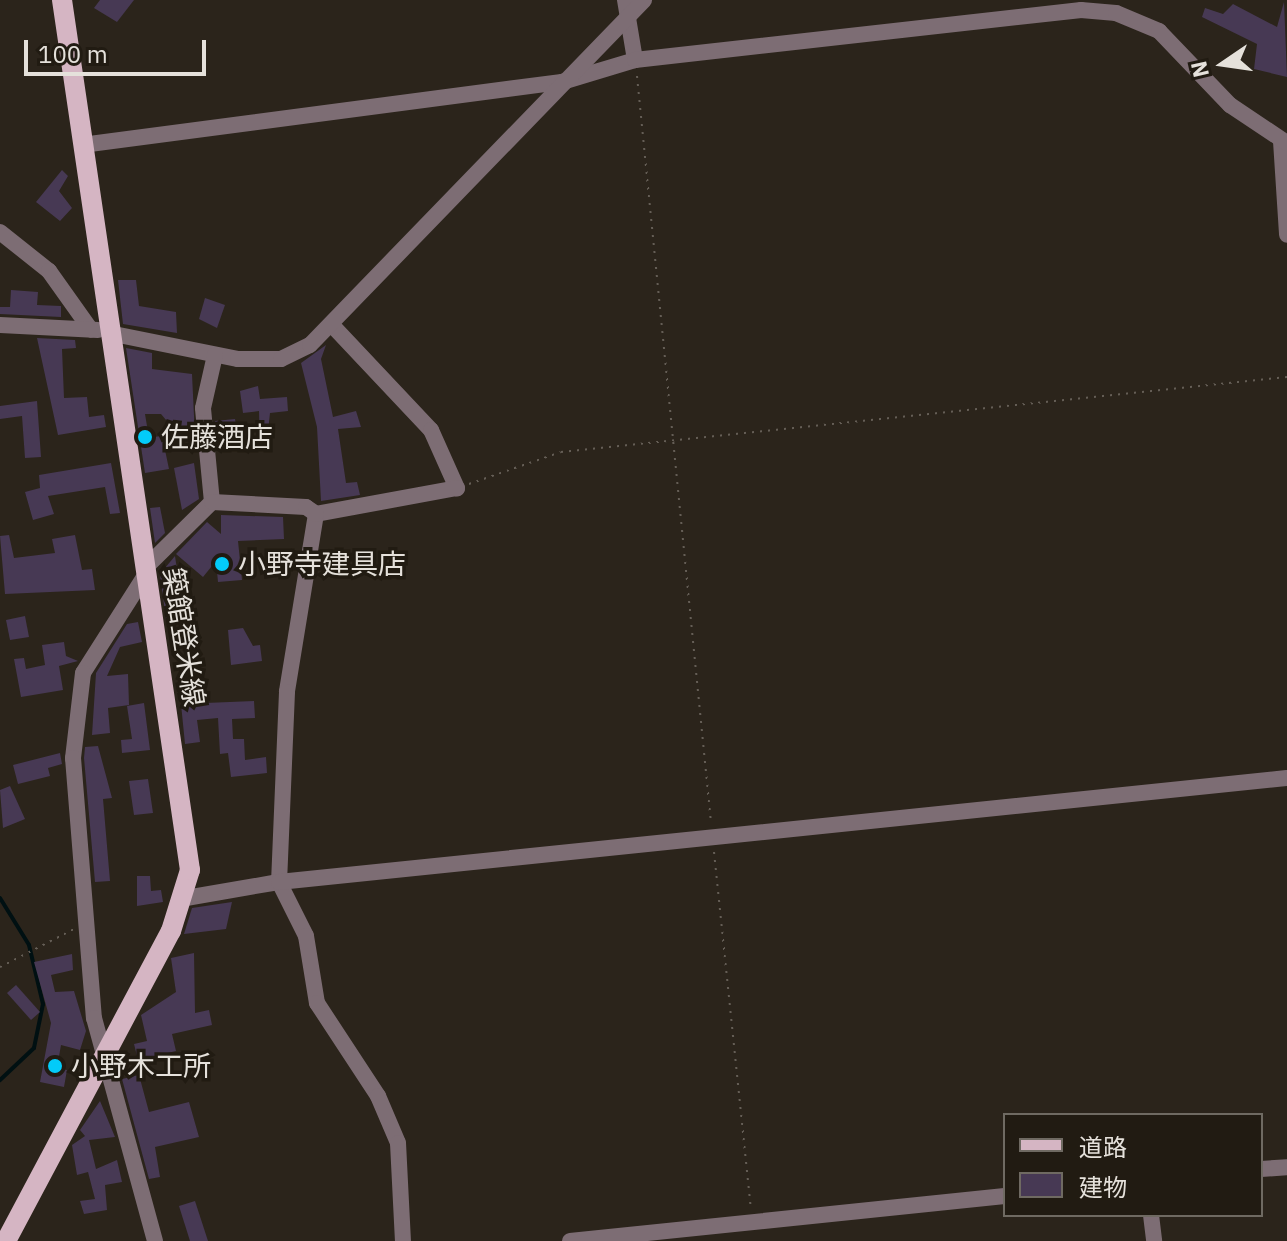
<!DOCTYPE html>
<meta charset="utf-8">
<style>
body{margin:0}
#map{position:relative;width:1287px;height:1241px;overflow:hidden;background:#2b241b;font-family:"IBM Plex Sans","Noto Sans JP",sans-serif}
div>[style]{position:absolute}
.stream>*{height:4px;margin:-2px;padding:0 2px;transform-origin:2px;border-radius:2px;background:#001012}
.building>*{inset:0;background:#473954}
.path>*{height:2px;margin-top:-1px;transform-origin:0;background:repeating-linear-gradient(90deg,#655e56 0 2px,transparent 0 8px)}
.minor>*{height:16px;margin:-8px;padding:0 8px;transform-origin:8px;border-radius:8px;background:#7d6d74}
.major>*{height:20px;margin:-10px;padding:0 10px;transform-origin:10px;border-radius:10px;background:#d5b5c3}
.dots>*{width:22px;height:22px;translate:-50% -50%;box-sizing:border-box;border:4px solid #211b12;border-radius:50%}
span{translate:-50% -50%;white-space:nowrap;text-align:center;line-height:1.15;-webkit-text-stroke:7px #211b12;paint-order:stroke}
.poi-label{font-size:28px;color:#e5e1db}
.left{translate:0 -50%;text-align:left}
.street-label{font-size:28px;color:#e5e1db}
.legend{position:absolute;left:1003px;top:1113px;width:260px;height:104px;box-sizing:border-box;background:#211b12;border:2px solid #6f6a62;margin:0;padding:10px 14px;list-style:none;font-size:24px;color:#e5e1db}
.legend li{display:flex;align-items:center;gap:16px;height:40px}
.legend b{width:40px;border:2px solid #6f6a62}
.north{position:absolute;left:1183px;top:24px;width:80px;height:80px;-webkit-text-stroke:6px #211b12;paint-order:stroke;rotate:257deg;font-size:22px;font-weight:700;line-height:32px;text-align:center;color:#e5e1db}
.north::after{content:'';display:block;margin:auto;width:28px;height:36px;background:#e5e1db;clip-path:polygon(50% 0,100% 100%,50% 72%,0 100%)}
.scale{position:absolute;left:24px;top:40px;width:182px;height:36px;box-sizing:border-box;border:4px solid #e5e1db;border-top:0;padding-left:10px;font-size:24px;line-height:28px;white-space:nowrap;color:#e5e1db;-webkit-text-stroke:6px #211b12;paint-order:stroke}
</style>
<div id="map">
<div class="stream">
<i style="left:0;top:898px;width:55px;rotate:58.3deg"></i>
<i style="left:29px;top:945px;width:61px;rotate:76.7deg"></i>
<i style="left:43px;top:1004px;width:45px;rotate:101.6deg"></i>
<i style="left:34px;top:1048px;width:47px;rotate:136.7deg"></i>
</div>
<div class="building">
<i style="clip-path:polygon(100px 0,134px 0,117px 22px,94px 8px)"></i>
<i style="clip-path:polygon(1284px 2px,1287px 77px,1254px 69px,1257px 44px,1202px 17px,1205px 8px,1223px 14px,1233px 4px,1277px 27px)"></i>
<i style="clip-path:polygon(62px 170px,68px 176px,59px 191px,72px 208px,60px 221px,36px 202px)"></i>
<i style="clip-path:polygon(118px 280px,136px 280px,139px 306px,176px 312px,177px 333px,123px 324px)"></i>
<i style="clip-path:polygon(11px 290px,38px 292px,37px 305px,61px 306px,61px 317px,0 314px,0 307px,10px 307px)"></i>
<i style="clip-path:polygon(205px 298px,225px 305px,217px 328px,199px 319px)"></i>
<i style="clip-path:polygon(37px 338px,75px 340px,76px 348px,62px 349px,64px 398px,87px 397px,89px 417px,104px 415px,106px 427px,58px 435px)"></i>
<i style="clip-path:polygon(326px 345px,321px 359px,333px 417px,356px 411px,361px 427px,338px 429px,346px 483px,357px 482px,360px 495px,321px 501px,317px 427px,301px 363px)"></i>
<i style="clip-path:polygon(126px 348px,152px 353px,152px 369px,192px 374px,195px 437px,182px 439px,161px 414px,145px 414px,149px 438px,177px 433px,179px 447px,165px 450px,169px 469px,145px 473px)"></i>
<i style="clip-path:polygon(258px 386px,260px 399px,287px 397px,288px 411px,270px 413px,266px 449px,260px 449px,259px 411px,243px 413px,240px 391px)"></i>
<i style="clip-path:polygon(37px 401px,41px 457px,25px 458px,22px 416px,0 419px,0 406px)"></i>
<i style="clip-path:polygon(235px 419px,238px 437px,217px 440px,215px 421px)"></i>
<i style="clip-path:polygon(111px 463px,120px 513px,110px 514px,105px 487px,48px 496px,54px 514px,33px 520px,25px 492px,40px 488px,39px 475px)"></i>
<i style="clip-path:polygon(194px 463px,199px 499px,182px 510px,174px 468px)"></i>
<i style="clip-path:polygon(160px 507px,165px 533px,155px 543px,150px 508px)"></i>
<i style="clip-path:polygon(221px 515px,283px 517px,284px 539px,238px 541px,242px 580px,218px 582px,216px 561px,203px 577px,176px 554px,207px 522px,221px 534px)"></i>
<i style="clip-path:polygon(9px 535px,14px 558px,55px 553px,52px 539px,75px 535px,82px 570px,92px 569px,95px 590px,5px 594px,0 536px)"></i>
<i style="clip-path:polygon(175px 556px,184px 617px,166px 620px,160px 574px)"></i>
<i style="clip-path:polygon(25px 616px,29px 637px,10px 640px,6px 620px)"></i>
<i style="clip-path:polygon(138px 622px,142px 642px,120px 647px,107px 676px,128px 674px,129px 705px,108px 708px,110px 733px,92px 735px,96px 673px,127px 624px)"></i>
<i style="clip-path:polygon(243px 628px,253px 646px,260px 645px,262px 661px,231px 665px,228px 630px)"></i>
<i style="clip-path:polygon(64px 642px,66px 656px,78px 661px,59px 666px,63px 690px,21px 697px,14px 659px,24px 658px,26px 669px,45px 665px,42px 645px)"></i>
<i style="clip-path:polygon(254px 701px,255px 718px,232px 719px,233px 739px,244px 739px,245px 760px,266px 757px,267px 773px,231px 777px,228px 753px,220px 754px,218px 718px,197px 720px,200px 742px,185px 744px,181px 704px)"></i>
<i style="clip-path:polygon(144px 703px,150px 750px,122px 753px,121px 740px,132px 739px,127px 706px)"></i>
<i style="clip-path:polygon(98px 746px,112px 798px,103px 799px,110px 881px,95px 882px,84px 758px,85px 747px)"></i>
<i style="clip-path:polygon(60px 753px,62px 764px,48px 768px,50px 776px,18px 784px,13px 765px)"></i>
<i style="clip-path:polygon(148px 779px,153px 813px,134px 815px,129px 781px)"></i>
<i style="clip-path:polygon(10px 786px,25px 819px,3px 828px,0 790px)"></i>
<i style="clip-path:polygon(137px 876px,150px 876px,151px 891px,161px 890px,163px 902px,137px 906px)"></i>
<i style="clip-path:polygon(232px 902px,226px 929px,184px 934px,192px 908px)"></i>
<i style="clip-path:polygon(194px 953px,195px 1013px,209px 1010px,212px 1025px,172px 1034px,176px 1051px,138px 1060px,134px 1044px,147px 1041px,141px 1015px,176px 992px,171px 958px)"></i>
<i style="clip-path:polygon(72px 954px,73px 970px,51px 975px,55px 992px,74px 991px,86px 1031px,80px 1050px,61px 1045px,57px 1068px,67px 1070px,64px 1087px,40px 1082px,51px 1023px,34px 962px)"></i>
<i style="clip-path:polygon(16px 985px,40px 1012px,31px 1020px,7px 993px)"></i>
<i style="clip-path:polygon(139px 1075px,149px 1112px,189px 1102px,199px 1137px,155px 1147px,160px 1177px,149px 1179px,122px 1079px)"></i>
<i style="clip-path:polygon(100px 1101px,115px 1137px,89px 1140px,96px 1169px,117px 1160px,122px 1182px,105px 1185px,107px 1210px,84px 1214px,80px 1201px,95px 1199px,88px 1172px,77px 1175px,72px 1145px,85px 1136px,80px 1130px)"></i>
<i style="clip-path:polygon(195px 1201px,208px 1241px,190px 1241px,179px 1206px)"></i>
</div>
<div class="path">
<i style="left:637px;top:76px;width:750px;rotate:84.34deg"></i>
<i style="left:469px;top:484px;width:97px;rotate:-19.2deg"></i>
<i style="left:561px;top:452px;width:730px;rotate:-5.9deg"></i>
<i style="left:714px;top:852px;width:358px;rotate:84.1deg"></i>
<i style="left:0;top:967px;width:83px;rotate:-27.2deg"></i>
</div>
<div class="minor">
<i style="left:625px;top:0;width:61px;rotate:80.5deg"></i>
<i style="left:1281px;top:141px;width:94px;rotate:86.3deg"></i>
<i style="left:82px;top:145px;width:484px;rotate:-7.5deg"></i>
<i style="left:562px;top:82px;width:76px;rotate:-16.8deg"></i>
<i style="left:635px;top:60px;width:449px;rotate:-6.4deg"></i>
<i style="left:1081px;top:10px;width:35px;rotate:5deg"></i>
<i style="left:1116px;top:13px;width:47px;rotate:22.7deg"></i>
<i style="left:1159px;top:31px;width:103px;rotate:46.2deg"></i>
<i style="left:1230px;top:105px;width:69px;rotate:33.7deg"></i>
<i style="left:0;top:232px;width:63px;rotate:38.5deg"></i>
<i style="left:49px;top:271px;width:72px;rotate:54.6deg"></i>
<i style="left:331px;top:324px;width:146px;rotate:46.7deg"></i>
<i style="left:431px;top:430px;width:64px;rotate:65.9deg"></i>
<i style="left:457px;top:488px;width:143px;rotate:169.6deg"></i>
<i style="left:316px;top:514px;width:180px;rotate:99.3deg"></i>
<i style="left:287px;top:692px;width:190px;rotate:92.4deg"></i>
<i style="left:279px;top:882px;width:60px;rotate:63.4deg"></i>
<i style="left:306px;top:936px;width:68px;rotate:80.7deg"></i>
<i style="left:317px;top:1003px;width:111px;rotate:56.7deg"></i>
<i style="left:378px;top:1096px;width:51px;rotate:66.9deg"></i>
<i style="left:398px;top:1143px;width:98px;rotate:87.1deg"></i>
<i style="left:0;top:325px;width:98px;rotate:2.9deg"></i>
<i style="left:109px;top:333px;width:132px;rotate:11.4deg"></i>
<i style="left:238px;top:359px;width:43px"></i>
<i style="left:281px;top:359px;width:32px;rotate:-26deg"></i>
<i style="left:310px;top:345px;width:480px;rotate:-45.9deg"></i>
<i style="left:212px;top:502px;width:94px;rotate:-95.5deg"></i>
<i style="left:203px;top:408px;width:54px;rotate:-77.2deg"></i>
<i style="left:145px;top:568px;width:94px;rotate:-44.6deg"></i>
<i style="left:212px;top:502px;width:94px;rotate:3deg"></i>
<i style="left:306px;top:507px;width:12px;rotate:35deg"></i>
<i style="left:146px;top:574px;width:117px;rotate:122.5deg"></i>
<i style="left:83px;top:673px;width:86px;rotate:96.7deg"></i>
<i style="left:73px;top:758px;width:261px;rotate:85.4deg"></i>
<i style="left:94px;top:1018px;width:231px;rotate:74.7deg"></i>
<i style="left:186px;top:898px;width:94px;rotate:-9.8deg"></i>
<i style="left:279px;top:882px;width:1013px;rotate:-5.89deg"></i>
<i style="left:1261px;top:1169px;width:26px;rotate:-4deg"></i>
<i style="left:1151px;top:1215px;width:26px;rotate:83deg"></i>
<i style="left:570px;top:1241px;width:437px;rotate:-5.9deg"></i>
</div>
<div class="major">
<i style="left:6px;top:1241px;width:351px;rotate:-62deg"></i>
<i style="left:171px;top:931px;width:64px;rotate:-72.7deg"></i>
<i style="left:190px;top:870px;width:879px;rotate:-98.37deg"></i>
</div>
<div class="dots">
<i style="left:145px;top:437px;background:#03cbf9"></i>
<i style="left:222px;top:564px;background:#03cbf9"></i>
<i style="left:55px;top:1066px;background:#03cbf9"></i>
</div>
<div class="poi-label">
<span class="left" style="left:161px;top:437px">佐藤酒店</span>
<span class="left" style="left:238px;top:564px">小野寺建具店</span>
<span class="left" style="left:71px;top:1066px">小野木工所</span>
</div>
<div class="street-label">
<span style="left:184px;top:637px;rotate:81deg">築館登米線</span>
</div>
<ul class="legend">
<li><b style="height:10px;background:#d5b5c3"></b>道路</li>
<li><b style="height:22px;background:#473954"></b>建物</li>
</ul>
<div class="north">N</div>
<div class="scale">100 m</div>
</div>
